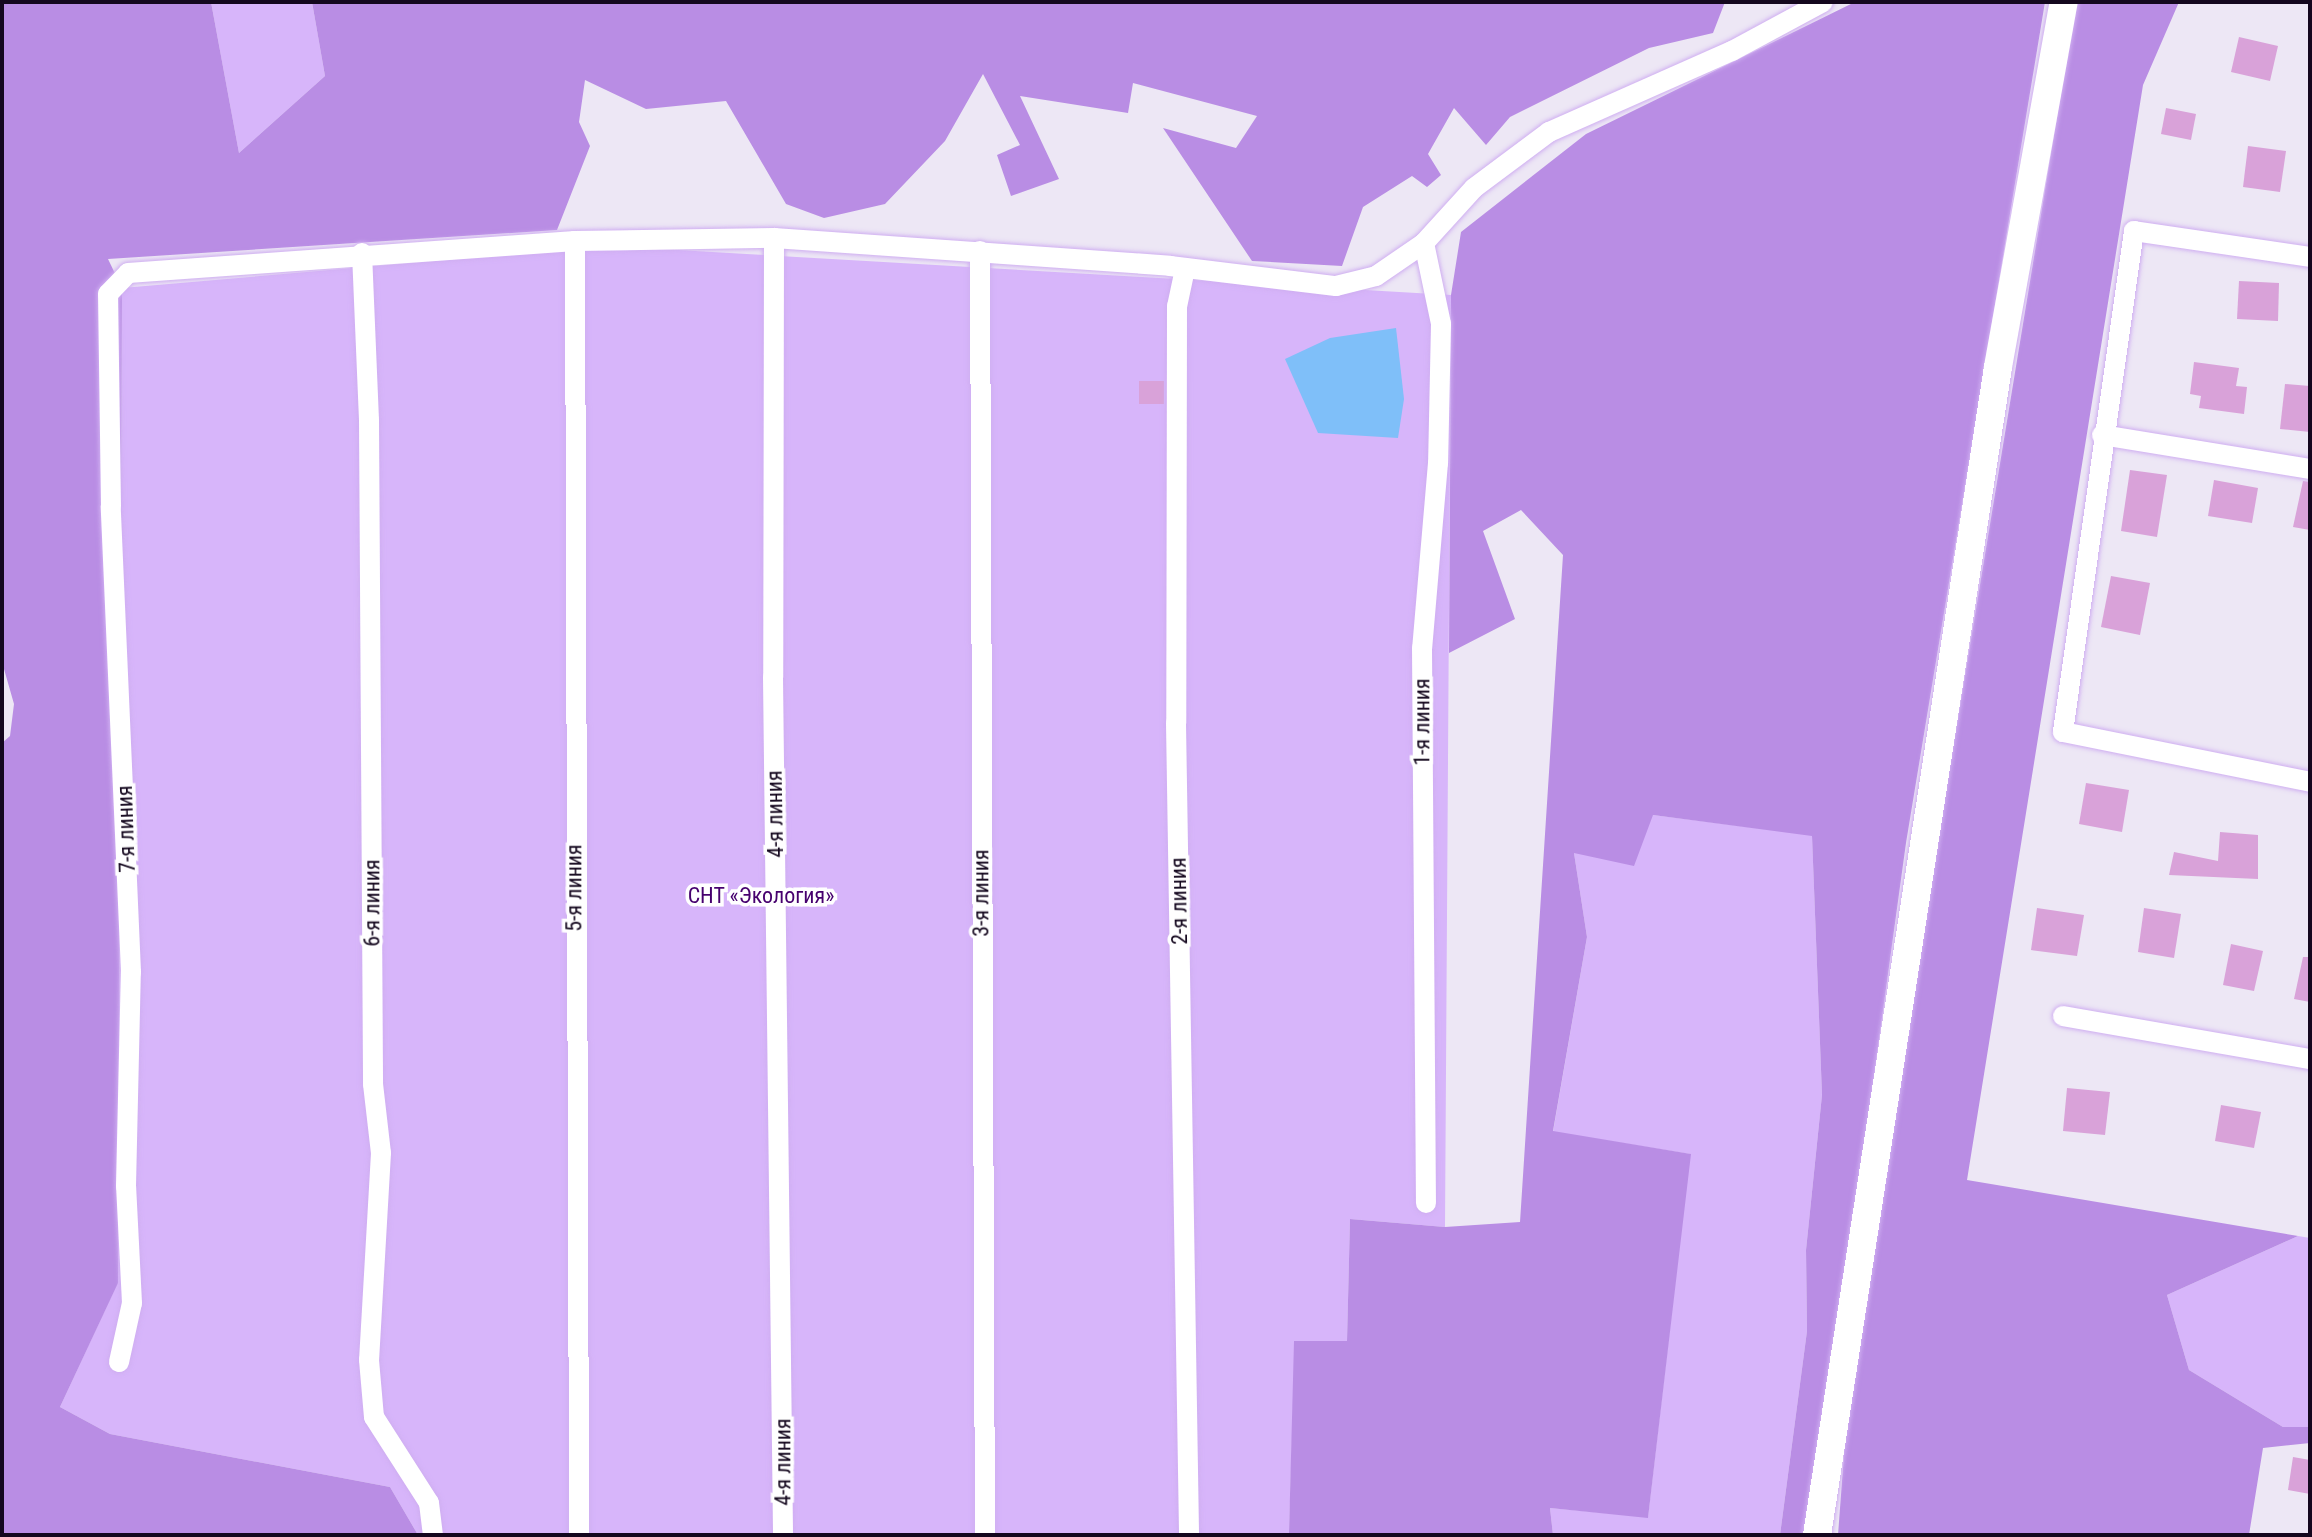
<!DOCTYPE html>
<meta charset="utf-8">
<style>
body{margin:0}
#map{position:relative;width:2312px;height:1537px;overflow:hidden;background:#ede7f5;font-family:"Roboto Condensed",sans-serif}
div>[style]{position:absolute}
.green>*{inset:0;background:#d7b5fa}
.forest>*{inset:0;background:#b98de4}
.water>*{inset:0;background:#7fbff9}
.building>*{inset:0;background:#d9a2d9}
.roads{filter:drop-shadow(0 0 2px #cfaef1) drop-shadow(0 0 2px #cfaef1)}
.minor>*{height:20px;margin:-10px;padding:0 10px;transform-origin:10px;border-radius:10px;background:#fff}
.secondary>*{height:28px;margin:-14px;padding:0 14px;transform-origin:14px;border-radius:14px;background:#fff}
span{translate:-50% -50%;white-space:nowrap;text-align:center;line-height:1.15;-webkit-text-stroke:7px #fff;paint-order:stroke}
.street-label{font-size:22px;color:#14071e}
.park-label{font-size:22px;color:#46006e}
.frame{position:absolute;inset:0;border:4px solid #14071e;pointer-events:none}
</style>
<div id="map">
<div class="green">
<i style="clip-path:polygon(211px 2px,312px 2px,325px 76px,239px 153px)"></i>
<i style="clip-path:polygon(609px 246px,1451px 295px,1445px 1227px,1350px 1219px,1347px 1342px,1295px 1341px,1289px 1533px,1375px 1535px,418px 1535px,390px 1487px,110px 1434px,60px 1407px,118px 1282px,122px 288px)"></i>
<i style="clip-path:polygon(1653px 815px,1812px 835px,1822px 1095px,1806px 1250px,1807px 1331px,1780px 1535px,1553px 1535px,1550px 1508px,1648px 1517px,1690px 1154px,1553px 1132px,1587px 937px,1574px 853px)"></i>
<i style="clip-path:polygon(2298px 1236px,2310px 1238px,2310px 1427px,2283px 1427px,2189px 1370px,2167px 1295px)"></i>
</div>
<div class="forest">
<i style="clip-path:polygon(2px 2px,211px 2px,239px 153px,325px 76px,312px 2px,1725px 2px,1713px 33px,1649px 48px,1510px 117px,1486px 145px,1454px 108px,1428px 154px,1441px 175px,1427px 187px,1412px 176px,1363px 207px,1342px 266px,1252px 261px,1163px 128px,1236px 148px,1257px 116px,1133px 83px,1128px 113px,1020px 96px,1059px 179px,1011px 196px,997px 155px,1020px 145px,983px 74px,945px 141px,885px 204px,824px 218px,786px 204px,726px 101px,646px 109px,585px 80px,579px 122px,590px 146px,557px 230px,108px 259px,122px 288px,118px 1283px,60px 1407px,110px 1434px,390px 1487px,418px 1535px,2px 1535px,2px 743px,10px 736px,14px 704px,2px 662px)"></i>
<i style="clip-path:polygon(1855px 2px,2045px 2px,1906px 843px,1811px 1535px,1780px 1535px,1807px 1331px,1806px 1250px,1822px 1095px,1812px 836px,1653px 815px,1634px 866px,1574px 853px,1587px 937px,1553px 1131px,1691px 1154px,1648px 1518px,1550px 1508px,1553px 1535px,1289px 1533px,1294px 1341px,1347px 1341px,1350px 1219px,1445px 1227px,1520px 1222px,1563px 555px,1521px 510px,1483px 531px,1515px 619px,1449px 653px,1451px 295px,1461px 232px,1586px 134px)"></i>
<i style="clip-path:polygon(2076px 2px,2179px 2px,2143px 85px,1967px 1180px,2298px 1236px,2167px 1295px,2189px 1370px,2283px 1427px,2310px 1427px,2310px 1443px,2263px 1448px,2249px 1535px,1838px 1535px,1850px 1374px)"></i>
</div>
<div class="water">
<i style="clip-path:polygon(1396px 328px,1404px 399px,1398px 438px,1318px 433px,1285px 359px,1330px 338px)"></i>
</div>
<div class="building">
<i style="clip-path:polygon(2239px 37px,2278px 46px,2270px 81px,2231px 72px)"></i>
<i style="clip-path:polygon(2166px 108px,2196px 114px,2191px 140px,2161px 134px)"></i>
<i style="clip-path:polygon(2248px 146px,2286px 151px,2280px 192px,2243px 187px)"></i>
<i style="clip-path:polygon(2239px 281px,2279px 283px,2278px 321px,2237px 319px)"></i>
<i style="clip-path:polygon(2194px 362px,2239px 368px,2236px 386px,2247px 387px,2244px 414px,2199px 408px,2201px 396px,2190px 394px)"></i>
<i style="clip-path:polygon(1139px 381px,1164px 381px,1164px 404px,1139px 404px)"></i>
<i style="clip-path:polygon(2285px 384px,2310px 386px,2310px 432px,2280px 429px)"></i>
<i style="clip-path:polygon(2130px 470px,2167px 475px,2157px 537px,2121px 531px)"></i>
<i style="clip-path:polygon(2214px 480px,2258px 488px,2252px 523px,2208px 516px)"></i>
<i style="clip-path:polygon(2303px 481px,2310px 482px,2310px 530px,2293px 527px)"></i>
<i style="clip-path:polygon(2111px 576px,2150px 583px,2140px 635px,2101px 627px)"></i>
<i style="clip-path:polygon(2086px 783px,2129px 790px,2122px 832px,2079px 824px)"></i>
<i style="clip-path:polygon(2220px 832px,2258px 835px,2258px 879px,2169px 875px,2174px 852px,2218px 861px)"></i>
<i style="clip-path:polygon(2037px 908px,2084px 915px,2077px 956px,2031px 950px)"></i>
<i style="clip-path:polygon(2144px 908px,2181px 914px,2174px 958px,2138px 952px)"></i>
<i style="clip-path:polygon(2231px 944px,2263px 951px,2254px 991px,2223px 985px)"></i>
<i style="clip-path:polygon(2303px 957px,2310px 957px,2310px 1002px,2294px 999px)"></i>
<i style="clip-path:polygon(2067px 1088px,2110px 1092px,2105px 1135px,2063px 1131px)"></i>
<i style="clip-path:polygon(2221px 1105px,2261px 1112px,2254px 1148px,2215px 1141px)"></i>
<i style="clip-path:polygon(2293px 1457px,2310px 1460px,2310px 1494px,2288px 1490px)"></i>
</div>
<div class="roads">
<div class="minor">
<i style="left:774px;top:238px;width:439px;rotate:90.1deg"></i>
<i style="left:773px;top:677px;width:858px;rotate:89.33deg"></i>
<i style="left:575px;top:241px;width:1294px;rotate:89.82deg"></i>
<i style="left:1424px;top:243px;width:83px;rotate:78.1deg"></i>
<i style="left:1441px;top:324px;width:139px;rotate:91.2deg"></i>
<i style="left:1438px;top:463px;width:186px;rotate:94.9deg"></i>
<i style="left:1422px;top:648px;width:555px;rotate:89.59deg"></i>
<i style="left:980px;top:251px;width:1284px;rotate:89.78deg"></i>
<i style="left:362px;top:253px;width:167px;rotate:87.6deg"></i>
<i style="left:369px;top:420px;width:664px;rotate:89.65deg"></i>
<i style="left:373px;top:1084px;width:69px;rotate:83.4deg"></i>
<i style="left:381px;top:1153px;width:207px;rotate:93.3deg"></i>
<i style="left:369px;top:1360px;width:57px;rotate:85deg"></i>
<i style="left:374px;top:1417px;width:102px;rotate:57.4deg"></i>
<i style="left:429px;top:1503px;width:32px;rotate:83deg"></i>
<i style="left:2310px;top:257px;width:178px;rotate:-171.6deg"></i>
<i style="left:2134px;top:231px;width:506px;rotate:98.07deg"></i>
<i style="left:2063px;top:732px;width:252px;rotate:11.4deg"></i>
<i style="left:1185px;top:269px;width:38px;rotate:102deg"></i>
<i style="left:1177px;top:306px;width:417px;rotate:90.1deg"></i>
<i style="left:1176px;top:723px;width:812px;rotate:89.08deg"></i>
<i style="left:2102px;top:435px;width:211px;rotate:9.3deg"></i>
<i style="left:2063px;top:1016px;width:251px;rotate:9.9deg"></i>
<i style="left:119px;top:1362px;width:60px;rotate:-77.6deg"></i>
<i style="left:132px;top:1303px;width:117px;rotate:-92.9deg"></i>
<i style="left:126px;top:1186px;width:214px;rotate:-88.7deg"></i>
<i style="left:131px;top:972px;width:466px;rotate:-92.5deg"></i>
<i style="left:111px;top:506px;width:212px;rotate:-90.8deg"></i>
<i style="left:108px;top:294px;width:29px;rotate:-46deg"></i>
<i style="left:128px;top:273px;width:448px;rotate:-4.1deg"></i>
<i style="left:575px;top:241px;width:199px;rotate:-0.9deg"></i>
<i style="left:774px;top:238px;width:397px;rotate:4deg"></i>
<i style="left:1170px;top:266px;width:167px;rotate:6.9deg"></i>
<i style="left:1336px;top:286px;width:41px;rotate:-14deg"></i>
<i style="left:1376px;top:276px;width:58px;rotate:-34.5deg"></i>
<i style="left:1424px;top:243px;width:74px;rotate:-47.7deg"></i>
<i style="left:1474px;top:188px;width:94px;rotate:-36.7deg"></i>
<i style="left:1549px;top:132px;width:200px;rotate:-23.9deg"></i>
<i style="left:1732px;top:51px;width:103px;rotate:-28.3deg"></i>
</div>
<div class="secondary">
<i style="left:1817px;top:1535px;width:1182px;rotate:-81.19deg"></i>
<i style="left:1998px;top:367px;width:371px;rotate:-79.8deg"></i>
</div>
</div>
<div class="street-label">
<span style="left:1422px;top:722px;rotate:-90deg">1-я линия</span>
<span style="left:775px;top:814px;rotate:-91deg">4-я линия</span>
<span style="left:126px;top:829px;rotate:-92deg">7-я линия</span>
<span style="left:574px;top:888px;rotate:-90deg">5-я линия</span>
<span style="left:981px;top:893px;rotate:-90deg">3-я линия</span>
<span style="left:1179px;top:901px;rotate:-91deg">2-я линия</span>
<span style="left:372px;top:903px;rotate:-90deg">6-я линия</span>
<span style="left:783px;top:1462px;rotate:-90deg">4-я линия</span>
</div>
<div class="park-label">
<span style="left:761px;top:896px">СНТ «Экология»</span>
</div>
<div class="frame"></div>
</div>
